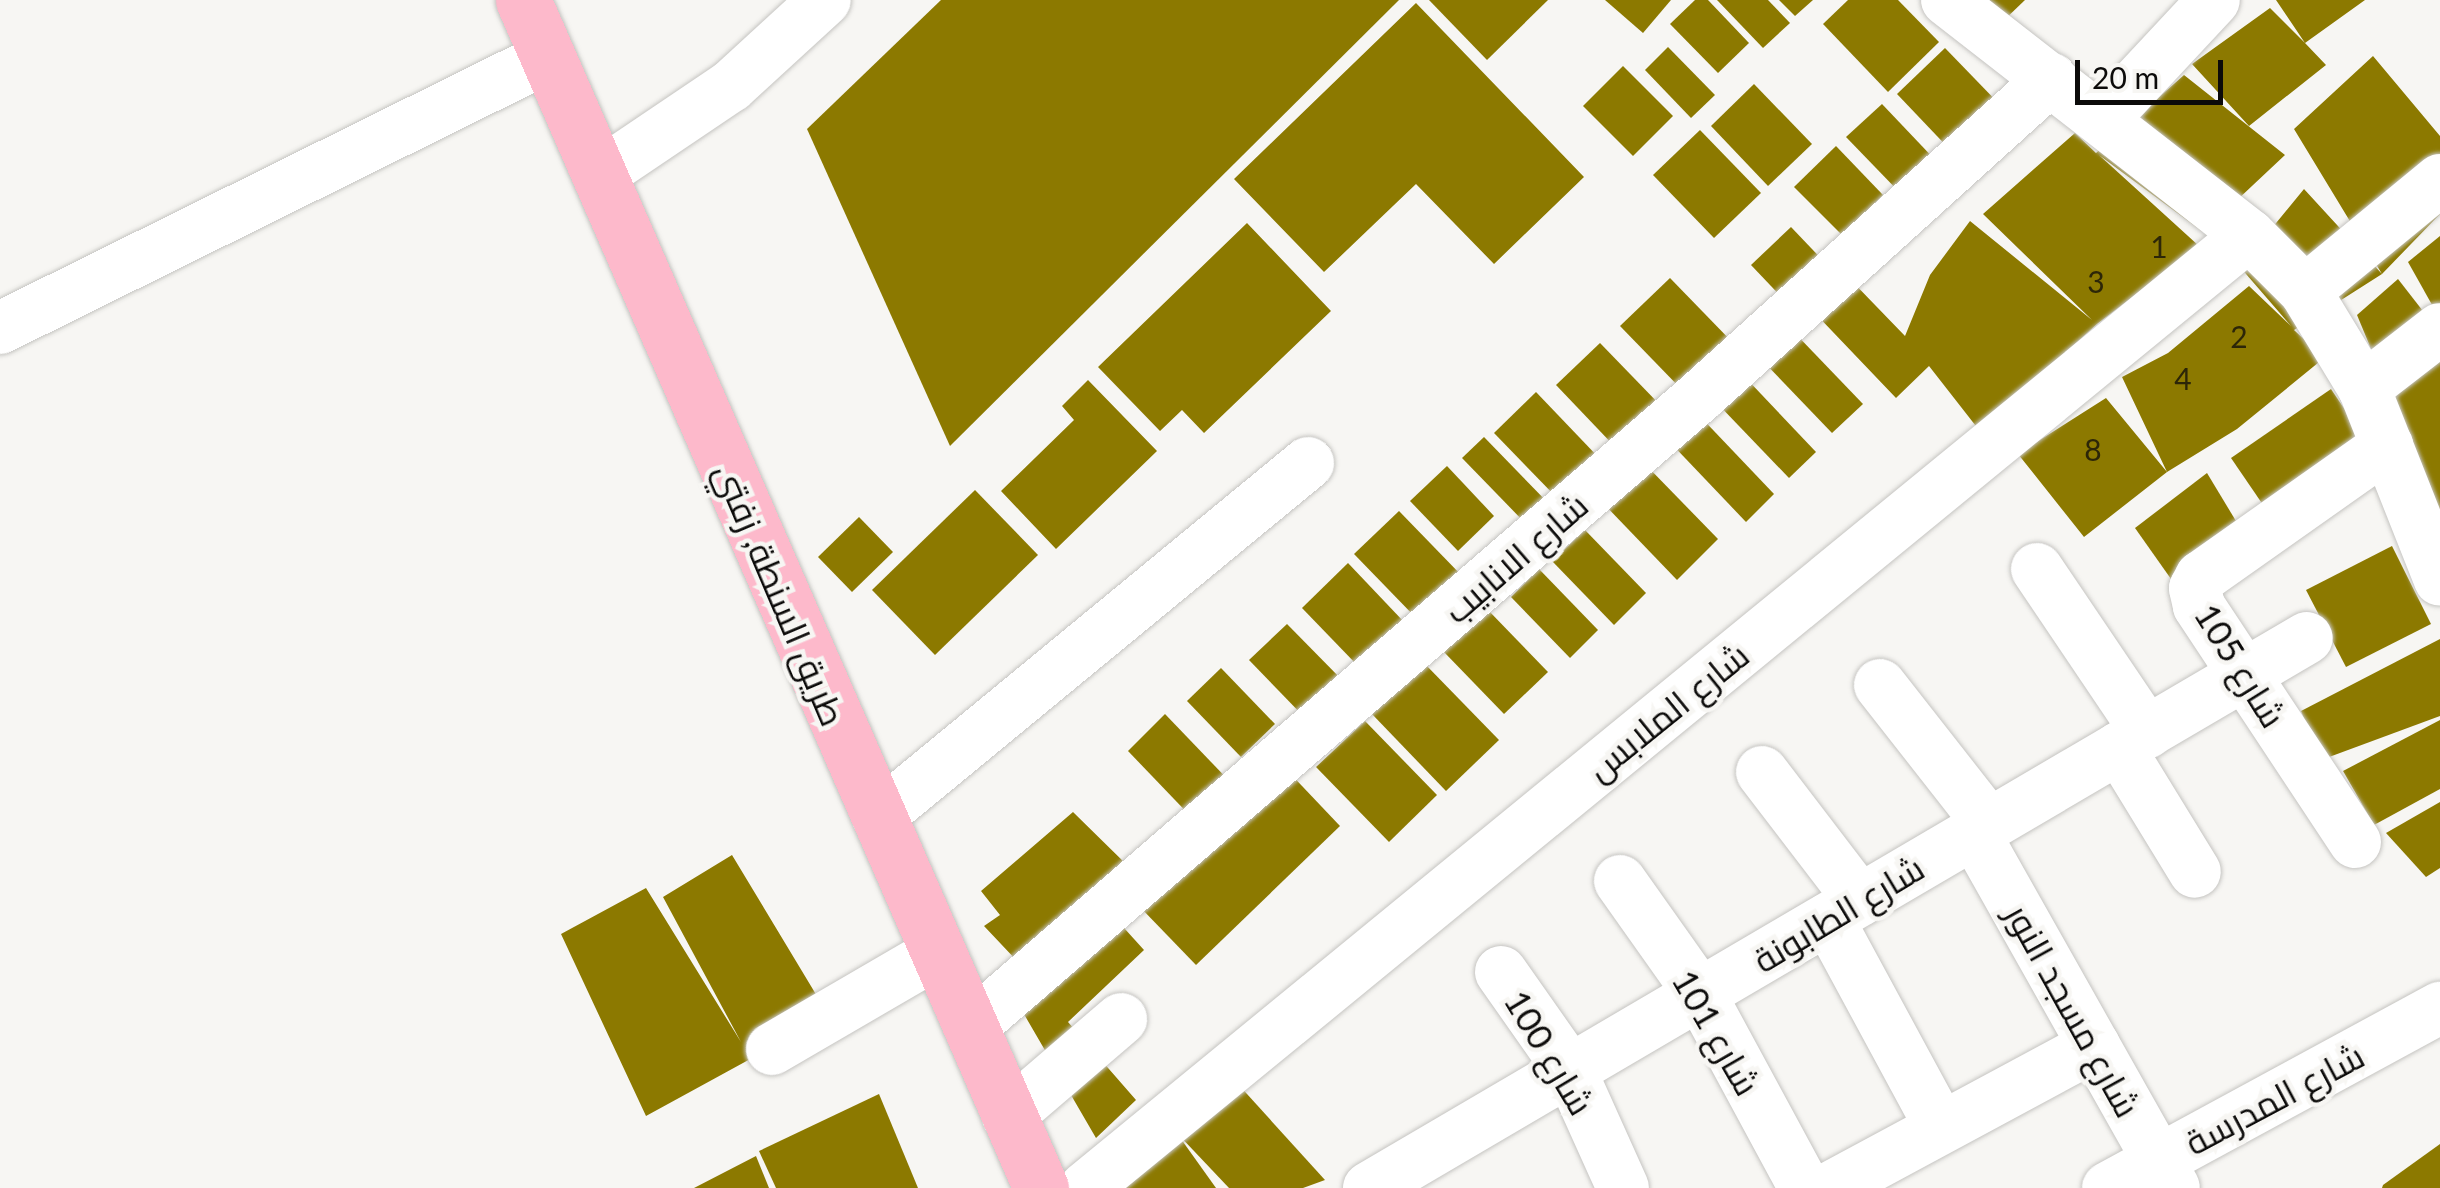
<!DOCTYPE html>
<meta charset="utf-8">
<style>
body{margin:0}
#map{position:relative;width:2440px;height:1188px;overflow:hidden;background:#f7f6f3;font-family:Lato,Cairo,sans-serif}
div>[style]{position:absolute}
.building>*{inset:0;background:#8c7900}
.roads{filter:drop-shadow(0 0 2px #c5c4c1) drop-shadow(0 0 2px #c5c4c1)}
.minor>*{height:52px;margin:-26px;padding:0 26px;transform-origin:26px;border-radius:26px;background:#fff}
.major>*{height:55px;margin:-27.5px;padding:0 27.5px;transform-origin:27.5px;border-radius:27.5px;background:#fdb9cb}
span{translate:-50% -50%;white-space:nowrap;text-align:center;line-height:1.15;-webkit-text-stroke:9px #f7f6f3;paint-order:stroke}
.number-label{font-size:30px;color:#2c2608}
.number-label span{-webkit-text-stroke-width:0}
.street-label{font-size:35px;color:#0c0b0a}
.scale{position:absolute;left:2075px;top:60px;width:148px;height:45px;box-sizing:border-box;border:5px solid #0c0b0a;border-top:0;padding-left:12px;font-size:30px;line-height:35px;white-space:nowrap;color:#0c0b0a;-webkit-text-stroke:8px #f7f6f3;paint-order:stroke}
</style>
<div id="map">
<div class="building">
<i style="clip-path:polygon(941px 0,1399px 0,950px 446px,807px 129px)"></i>
<i style="clip-path:polygon(1429px 0,1548px 0,1487px 60px)"></i>
<i style="clip-path:polygon(1605px 0,1671px 0,1643px 33px)"></i>
<i style="clip-path:polygon(1695px 0,1708px 0,1749px 43px,1718px 73px,1670px 24px)"></i>
<i style="clip-path:polygon(1717px 0,1768px 0,1790px 23px,1763px 48px)"></i>
<i style="clip-path:polygon(1779px 0,1813px 0,1795px 16px)"></i>
<i style="clip-path:polygon(1848px 0,1898px 0,1939px 42px,1888px 92px,1823px 24px)"></i>
<i style="clip-path:polygon(1977px 0,2025px 0,2000px 24px)"></i>
<i style="clip-path:polygon(2276px 0,2365px 0,2305px 43px,2326px 65px,2249px 126px,2192px 64px,2270px 8px,2305px 43px)"></i>
<i style="clip-path:polygon(1416px 3px,1584px 177px,1494px 264px,1416px 184px,1324px 272px,1234px 179px)"></i>
<i style="clip-path:polygon(1668px 47px,1715px 95px,1691px 118px,1645px 70px)"></i>
<i style="clip-path:polygon(1945px 48px,2005px 110px,1956px 156px,1897px 94px)"></i>
<i style="clip-path:polygon(2373px 56px,2440px 136px,2440px 214px,2382px 274px,2294px 330px,2324px 358px,2237px 429px,2167px 472px,2084px 537px,2018px 454px,2106px 398px,2167px 472px,2122px 377px,2168px 353px,2249px 286px,2291px 326px,2240px 267px,2304px 189px,2382px 274px,2294px 129px)"></i>
<i style="clip-path:polygon(1623px 66px,1673px 116px,1633px 156px,1583px 106px)"></i>
<i style="clip-path:polygon(2184px 75px,2285px 155px,2203px 232px,2099px 155px,2199px 246px,2097px 324px,1979px 430px,1929px 366px,1896px 398px,1811px 309px,1846px 275px,1905px 336px,1930px 275px,1970px 221px,2092px 320px,1983px 214px,2075px 133px,2096px 153px)"></i>
<i style="clip-path:polygon(1754px 84px,1812px 144px,1768px 186px,1711px 126px)"></i>
<i style="clip-path:polygon(1882px 104px,1939px 164px,1904px 197px,1846px 137px)"></i>
<i style="clip-path:polygon(1700px 130px,1761px 193px,1714px 238px,1653px 175px)"></i>
<i style="clip-path:polygon(1836px 146px,1883px 195px,1842px 235px,1794px 187px)"></i>
<i style="clip-path:polygon(1247px 223px,1331px 311px,1204px 433px,1182px 410px,1160px 431px,1098px 367px)"></i>
<i style="clip-path:polygon(1791px 227px,1832px 270px,1792px 308px,1751px 265px)"></i>
<i style="clip-path:polygon(2440px 236px,2440px 319px,2408px 262px)"></i>
<i style="clip-path:polygon(1670px 278px,1736px 346px,1686px 394px,1620px 326px)"></i>
<i style="clip-path:polygon(2398px 279px,2426px 315px,2376px 361px,2357px 315px)"></i>
<i style="clip-path:polygon(1790px 328px,1863px 404px,1832px 433px,1760px 358px)"></i>
<i style="clip-path:polygon(1600px 343px,1662px 407px,1618px 450px,1556px 385px)"></i>
<i style="clip-path:polygon(2440px 358px,2440px 511px,2393px 395px)"></i>
<i style="clip-path:polygon(1743px 375px,1816px 452px,1789px 478px,1715px 401px)"></i>
<i style="clip-path:polygon(1088px 380px,1157px 451px,1056px 549px,1001px 491px,1074px 420px,1062px 406px)"></i>
<i style="clip-path:polygon(2331px 389px,2372px 450px,2272px 518px,2231px 458px)"></i>
<i style="clip-path:polygon(1536px 392px,1601px 460px,1559px 500px,1494px 433px)"></i>
<i style="clip-path:polygon(1694px 410px,1774px 494px,1746px 522px,1665px 437px)"></i>
<i style="clip-path:polygon(1484px 437px,1552px 507px,1530px 528px,1462px 458px)"></i>
<i style="clip-path:polygon(1643px 462px,1718px 539px,1677px 580px,1602px 502px)"></i>
<i style="clip-path:polygon(1447px 466px,1494px 516px,1458px 551px,1410px 501px)"></i>
<i style="clip-path:polygon(2207px 473px,2242px 531px,2171px 579px,2135px 528px)"></i>
<i style="clip-path:polygon(975px 490px,1038px 555px,935px 655px,872px 590px)"></i>
<i style="clip-path:polygon(1399px 511px,1464px 578px,1419px 621px,1354px 554px)"></i>
<i style="clip-path:polygon(859px 517px,893px 552px,852px 592px,818px 557px)"></i>
<i style="clip-path:polygon(1585px 530px,1646px 593px,1614px 625px,1552px 561px)"></i>
<i style="clip-path:polygon(2392px 546px,2431px 624px,2346px 667px,2306px 590px)"></i>
<i style="clip-path:polygon(1348px 563px,1404px 622px,1358px 666px,1302px 608px)"></i>
<i style="clip-path:polygon(1539px 569px,1598px 630px,1570px 658px,1511px 597px)"></i>
<i style="clip-path:polygon(1487px 609px,1548px 672px,1504px 714px,1444px 652px)"></i>
<i style="clip-path:polygon(1287px 624px,1346px 684px,1308px 721px,1249px 660px)"></i>
<i style="clip-path:polygon(2440px 639px,2440px 716px,2321px 760px,2301px 711px)"></i>
<i style="clip-path:polygon(1424px 663px,1499px 740px,1446px 791px,1371px 713px)"></i>
<i style="clip-path:polygon(1221px 668px,1275px 724px,1241px 757px,1187px 701px)"></i>
<i style="clip-path:polygon(1165px 714px,1236px 788px,1198px 824px,1128px 751px)"></i>
<i style="clip-path:polygon(2440px 720px,2440px 789px,2374px 825px,2343px 771px)"></i>
<i style="clip-path:polygon(1365px 721px,1437px 795px,1389px 842px,1316px 767px)"></i>
<i style="clip-path:polygon(1284px 767px,1340px 826px,1196px 965px,1139px 906px)"></i>
<i style="clip-path:polygon(2440px 802px,2440px 868px,2426px 877px,2386px 833px)"></i>
<i style="clip-path:polygon(1073px 812px,1129px 867px,1020px 964px,984px 926px,1000px 915px,981px 891px)"></i>
<i style="clip-path:polygon(732px 855px,829px 1016px,646px 1116px,561px 934px,646px 888px,741px 1042px,663px 897px)"></i>
<i style="clip-path:polygon(1115px 918px,1144px 950px,1068px 1022px,1136px 1100px,1096px 1138px,1021px 1009px)"></i>
<i style="clip-path:polygon(1227px 1072px,1325px 1180px,1303px 1188px,1229px 1188px,1176px 1132px)"></i>
<i style="clip-path:polygon(879px 1094px,918px 1188px,776px 1188px,759px 1151px)"></i>
<i style="clip-path:polygon(1176px 1132px,1216px 1188px,1086px 1188px)"></i>
<i style="clip-path:polygon(2440px 1144px,2440px 1188px,2382px 1188px,2383px 1185px)"></i>
<i style="clip-path:polygon(756px 1156px,769px 1188px,694px 1188px)"></i>
</div>
<div class="roads">
<div class="minor">
<i style="left:1947px;top:0;width:383px;rotate:37.9deg"></i>
<i style="left:2249px;top:235px;width:79px;rotate:45deg"></i>
<i style="left:2305px;top:291px;width:114px;rotate:58.7deg"></i>
<i style="left:2364px;top:388px;width:206px;rotate:68.4deg"></i>
<i style="left:2104px;top:118px;width:161px;rotate:-47deg"></i>
<i style="left:599px;top:175px;width:159px;rotate:-34deg"></i>
<i style="left:731px;top:86px;width:127px;rotate:-42.5deg"></i>
<i style="left:2305px;top:291px;width:175px;rotate:-39.4deg"></i>
<i style="left:0;top:328px;width:611px;rotate:-26.31deg"></i>
<i style="left:2364px;top:388px;width:96px;rotate:-37.8deg"></i>
<i style="left:2037px;top:569px;width:197px;rotate:56deg"></i>
<i style="left:1880px;top:685px;width:177px;rotate:51.9deg"></i>
<i style="left:2119px;top:748px;width:145px;rotate:58.5deg"></i>
<i style="left:1762px;top:772px;width:161px;rotate:52.6deg"></i>
<i style="left:878px;top:817px;width:557px;rotate:-39.46deg"></i>
<i style="left:1974px;top:833px;width:407px;rotate:60.6deg"></i>
<i style="left:2355px;top:842px;width:283px;rotate:-123.5deg"></i>
<i style="left:2199px;top:606px;width:18px;rotate:-103deg"></i>
<i style="left:2195px;top:588px;width:13px;rotate:-61deg"></i>
<i style="left:2201px;top:577px;width:228px;rotate:-35.2deg"></i>
<i style="left:1620px;top:881px;width:138px;rotate:54.7deg"></i>
<i style="left:1700px;top:994px;width:221px;rotate:61.6deg"></i>
<i style="left:1828px;top:919px;width:235px;rotate:61.6deg"></i>
<i style="left:1501px;top:972px;width:120px;rotate:54.9deg"></i>
<i style="left:1570px;top:1070px;width:129px;rotate:65.8deg"></i>
<i style="left:972px;top:1026px;width:960px;rotate:-40.86deg"></i>
<i style="left:1698px;top:398px;width:476px;rotate:-42.1deg"></i>
<i style="left:772px;top:1049px;width:191px;rotate:-30.2deg"></i>
<i style="left:1008px;top:1116px;width:149px;rotate:-40.6deg"></i>
<i style="left:1085px;top:1188px;width:1504px;rotate:-39.31deg"></i>
<i style="left:1369px;top:1188px;width:1087px;rotate:-30.39deg"></i>
<i style="left:1830px;top:1188px;width:300px;rotate:-28.3deg"></i>
<i style="left:2108px;top:1188px;width:378px;rotate:-28.5deg"></i>
</div>
<div class="major">
<i style="left:523px;top:0;width:1296px;rotate:66.44deg"></i>
</div>
</div>
<div class="number-label">
<span style="left:2159px;top:246px">1</span>
<span style="left:2096px;top:281px">3</span>
<span style="left:2239px;top:336px">2</span>
<span style="left:2183px;top:378px">4</span>
<span style="left:2093px;top:449px">8</span>
</div>
<div class="street-label">
<span style="left:1515px;top:557px;rotate:-41deg">شارع الانابيب</span>
<span style="left:781px;top:594px;rotate:67deg">طريق السنطة, زفتي</span>
<span style="left:2241px;top:665px;rotate:58deg">شارع 105</span>
<span style="left:1667px;top:711px;rotate:-39deg">شارع الملابس</span>
<span style="left:1838px;top:913px;rotate:-31deg">شارع الطابونة</span>
<span style="left:2074px;top:1010px;rotate:61deg">شارع مسجد النور</span>
<span style="left:1717px;top:1032px;rotate:60deg">شارع 101</span>
<span style="left:1550px;top:1052px;rotate:59deg">شارع 100</span>
<span style="left:2274px;top:1098px;rotate:-28deg">شارع المدرسة</span>
</div>
<div class="scale">20 m</div>
</div>
